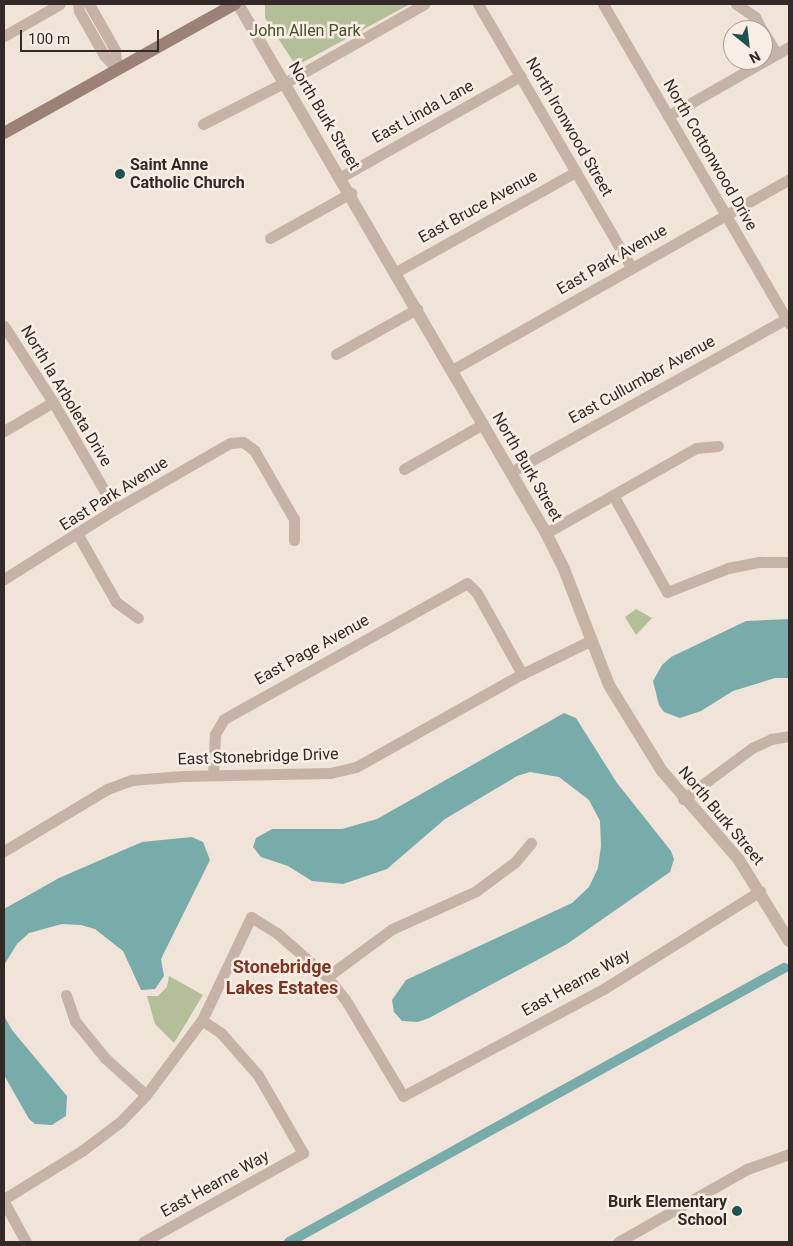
<!DOCTYPE html>
<style>
body{margin:0}
#map{position:relative;width:793px;height:1246px;overflow:hidden;background:#f0e3d8;font-family:Roboto,sans-serif}
div>[style]{position:absolute}
.green>*{inset:0;background:#b4be99}
.water>*{inset:0;background:#78acab}
.canal>*{height:10px;margin:-5px;padding:0 5px;transform-origin:5px;border-radius:5px;background:#78acab}
.minor>*{height:11px;margin:-5.5px;padding:0 5.5px;transform-origin:5.5px;border-radius:5.5px;background:#c7b3a5}
.tertiary>*{height:12px;margin:-6px;padding:0 6px;transform-origin:6px;border-radius:6px;background:#c7b3a5}
.secondary>*{height:12px;margin:-6px;padding:0 6px;transform-origin:6px;border-radius:6px;background:#9b8176}
.dots>*{width:14px;height:14px;translate:-50% -50%;box-sizing:border-box;border:2px solid #f8eee4;border-radius:50%}
span{translate:-50% -50%;white-space:nowrap;text-align:center;line-height:1.15;-webkit-text-stroke:5px #f8eee4;paint-order:stroke}
.park-label{font-size:16px;color:#45512a}
.street-label{font-size:16px;color:#332926}
.poi-label{font-size:16px;color:#332926;font-weight:700}
.left{translate:0 -50%;text-align:left}
.right{translate:-100% -50%;text-align:right}
.neighbourhood-label{font-size:18px;color:#803321;font-weight:700}
.frame{position:absolute;inset:0;border:5px solid #332926;pointer-events:none}
.north{position:absolute;left:723px;top:20px;width:50px;height:50px;box-sizing:border-box;background:#f8eee4;border:1px solid #a99f98;border-radius:50%;rotate:151deg;font-size:14px;font-weight:700;line-height:20px;text-align:center;color:#332926}
.north::after{content:'';display:block;margin:auto;width:18px;height:22px;background:#1d5253;clip-path:polygon(50% 0,100% 100%,50% 72%,0 100%)}
.scale{position:absolute;left:20px;top:30px;width:139px;height:22px;box-sizing:border-box;border:2px solid #332926;border-top:0;padding-left:6px;font-size:15px;line-height:18px;white-space:nowrap;color:#332926;-webkit-text-stroke:4px #f8eee4;paint-order:stroke}
</style>
<div id="map">
<div class="green">
<i style="clip-path:polygon(265px 4px,410px 4px,296px 66px,265px 18px)"></i>
<i style="clip-path:polygon(636px 609px,652px 618px,636px 635px,625px 617px)"></i>
<i style="clip-path:polygon(169px 976px,203px 995px,174px 1043px,155px 1024px,147px 996px,158px 996px,167px 987px)"></i>
</div>
<div class="water">
<i style="clip-path:polygon(789px 619px,789px 678px,775px 678px,733px 691px,701px 711px,680px 718px,664px 712px,659px 705px,653px 681px,662px 665px,671px 657px,746px 621px)"></i>
<i style="clip-path:polygon(564px 713px,576px 718px,617px 783px,671px 851px,674px 859px,670px 872px,567px 944px,429px 1018px,418px 1022px,402px 1021px,394px 1012px,392px 1000px,406px 980px,572px 903px,589px 887px,598px 868px,601px 846px,600px 821px,589px 800px,559px 777px,530px 772px,517px 776px,445px 819px,387px 869px,343px 884px,312px 881px,288px 866px,261px 857px,253px 847px,256px 838px,272px 829px,342px 829px,377px 819px)"></i>
<i style="clip-path:polygon(192px 837px,203px 842px,210px 860px,161px 959px,164px 976px,155px 989px,141px 990px,123px 951px,95px 929px,81px 925px,62px 924px,29px 933px,17px 944px,4px 965px,4px 909px,59px 878px,142px 842px)"></i>
<i style="clip-path:polygon(4px 1016px,12px 1030px,67px 1096px,66px 1116px,52px 1125px,35px 1124px,29px 1119px,4px 1075px)"></i>
</div>
<div class="canal">
<i style="left:289px;top:1242px;width:566px;rotate:-28.97deg"></i>
</div>
<div class="minor">
<i style="left:78px;top:4px;width:7px;rotate:82deg"></i>
<i style="left:79px;top:11px;width:51px;rotate:60.4deg"></i>
<i style="left:104px;top:55px;width:19px;rotate:47deg"></i>
<i style="left:89px;top:4px;width:53px;rotate:60.5deg"></i>
<i style="left:115px;top:50px;width:19px;rotate:84deg"></i>
<i style="left:478px;top:4px;width:304px;rotate:59.8deg"></i>
<i style="left:603px;top:4px;width:370px;rotate:59.8deg"></i>
<i style="left:736px;top:4px;width:23px;rotate:34deg"></i>
<i style="left:755px;top:17px;width:15px;rotate:62deg"></i>
<i style="left:763px;top:31px;width:27px;rotate:59deg"></i>
<i style="left:4px;top:36px;width:64px;rotate:-29.7deg"></i>
<i style="left:668px;top:116px;width:139px;rotate:-29.7deg"></i>
<i style="left:203px;top:124px;width:110px;rotate:-27deg"></i>
<i style="left:301px;top:74px;width:142px;rotate:-29.6deg"></i>
<i style="left:341px;top:177px;width:206px;rotate:-29.4deg"></i>
<i style="left:270px;top:238px;width:93px;rotate:-29.1deg"></i>
<i style="left:396px;top:272px;width:206px;rotate:-29.1deg"></i>
<i style="left:4px;top:326px;width:90px;rotate:57.2deg"></i>
<i style="left:53px;top:402px;width:124px;rotate:59.9deg"></i>
<i style="left:336px;top:354px;width:93px;rotate:-29.1deg"></i>
<i style="left:452px;top:370px;width:387px;rotate:-29.5deg"></i>
<i style="left:4px;top:431px;width:57px;rotate:-30.6deg"></i>
<i style="left:404px;top:469px;width:91px;rotate:-29.7deg"></i>
<i style="left:511px;top:472px;width:318px;rotate:-29.1deg"></i>
<i style="left:613px;top:495px;width:111px;rotate:60.9deg"></i>
<i style="left:667px;top:592px;width:66px;rotate:-21.5deg"></i>
<i style="left:728px;top:568px;width:33px;rotate:-11deg"></i>
<i style="left:760px;top:562px;width:29px"></i>
<i style="left:546px;top:533px;width:172px;rotate:-29.5deg"></i>
<i style="left:696px;top:448px;width:22px;rotate:-5deg"></i>
<i style="left:78px;top:535px;width:77px;rotate:60.4deg"></i>
<i style="left:116px;top:602px;width:27px;rotate:36deg"></i>
<i style="left:4px;top:579px;width:131px;rotate:-32.2deg"></i>
<i style="left:115px;top:509px;width:133px;rotate:-29.9deg"></i>
<i style="left:230px;top:443px;width:13px;rotate:-4deg"></i>
<i style="left:243px;top:442px;width:14px;rotate:36deg"></i>
<i style="left:254px;top:450px;width:80px;rotate:59.9deg"></i>
<i style="left:294px;top:519px;width:21px;rotate:90deg"></i>
<i style="left:213px;top:775px;width:41px;rotate:-87.2deg"></i>
<i style="left:215px;top:734px;width:17px;rotate:-59deg"></i>
<i style="left:224px;top:719px;width:278px;rotate:-29.2deg"></i>
<i style="left:467px;top:583px;width:14px;rotate:45deg"></i>
<i style="left:477px;top:593px;width:93px;rotate:60.9deg"></i>
<i style="left:683px;top:799px;width:86px;rotate:-36.5deg"></i>
<i style="left:752px;top:748px;width:21px;rotate:-25deg"></i>
<i style="left:771px;top:739px;width:18px;rotate:-9deg"></i>
<i style="left:4px;top:851px;width:120px;rotate:-31deg"></i>
<i style="left:107px;top:789px;width:27px;rotate:-20deg"></i>
<i style="left:132px;top:780px;width:50px;rotate:-4.6deg"></i>
<i style="left:182px;top:776px;width:148px;rotate:-1.2deg"></i>
<i style="left:330px;top:773px;width:27px;rotate:-13deg"></i>
<i style="left:356px;top:767px;width:190px;rotate:-29.3deg"></i>
<i style="left:522px;top:674px;width:76px;rotate:-25.9deg"></i>
<i style="left:327px;top:977px;width:81px;rotate:-36.4deg"></i>
<i style="left:392px;top:929px;width:92px;rotate:-24.3deg"></i>
<i style="left:476px;top:891px;width:49px;rotate:-36.6deg"></i>
<i style="left:515px;top:862px;width:25px;rotate:-50deg"></i>
<i style="left:66px;top:995px;width:28px;rotate:71deg"></i>
<i style="left:75px;top:1021px;width:48px;rotate:51deg"></i>
<i style="left:105px;top:1058px;width:55px;rotate:42.1deg"></i>
<i style="left:4px;top:1199px;width:93px;rotate:-31.8deg"></i>
<i style="left:83px;top:1150px;width:46px;rotate:-37.1deg"></i>
<i style="left:120px;top:1122px;width:37px;rotate:-46deg"></i>
<i style="left:146px;top:1095px;width:94px;rotate:-53.3deg"></i>
<i style="left:202px;top:1020px;width:114px;rotate:-64.6deg"></i>
<i style="left:251px;top:917px;width:31px;rotate:32deg"></i>
<i style="left:277px;top:933px;width:67px;rotate:41.3deg"></i>
<i style="left:327px;top:977px;width:28px;rotate:51deg"></i>
<i style="left:345px;top:999px;width:113px;rotate:59.1deg"></i>
<i style="left:403px;top:1096px;width:229px;rotate:-28.1deg"></i>
<i style="left:605px;top:988px;width:183px;rotate:-32deg"></i>
<i style="left:4px;top:1202px;width:46px;rotate:61.2deg"></i>
<i style="left:143px;top:1242px;width:183px;rotate:-29.1deg"></i>
<i style="left:303px;top:1153px;width:90px;rotate:-120deg"></i>
<i style="left:258px;top:1075px;width:56px;rotate:-131.4deg"></i>
<i style="left:221px;top:1033px;width:23px;rotate:-146deg"></i>
<i style="left:618px;top:1242px;width:148px;rotate:-29.5deg"></i>
<i style="left:747px;top:1169px;width:45px;rotate:-19.7deg"></i>
</div>
<div class="tertiary">
<i style="left:238px;top:4px;width:612px;rotate:59.79deg"></i>
<i style="left:546px;top:533px;width:40px;rotate:63.4deg"></i>
<i style="left:564px;top:569px;width:124px;rotate:68.8deg"></i>
<i style="left:609px;top:685px;width:101px;rotate:58.4deg"></i>
<i style="left:662px;top:771px;width:118px;rotate:49.1deg"></i>
<i style="left:739px;top:860px;width:95px;rotate:58.3deg"></i>
</div>
<div class="secondary">
<i style="left:4px;top:133px;width:265px;rotate:-29.2deg"></i>
</div>
<div class="dots">
<i style="left:120px;top:174px;background:#1d5253"></i>
<i style="left:737px;top:1211px;background:#1d5253"></i>
</div>
<div class="park-label">
<span style="left:305px;top:31px">John Allen Park</span>
</div>
<div class="street-label">
<span style="left:423px;top:112px;rotate:-29deg">East Linda Lane</span>
<span style="left:324px;top:116px;rotate:59deg">North Burk Street</span>
<span style="left:569px;top:127px;rotate:60deg">North Ironwood Street</span>
<span style="left:710px;top:155px;rotate:60deg">North Cottonwood Drive</span>
<span style="left:478px;top:207px;rotate:-29deg">East Bruce Avenue</span>
<span style="left:612px;top:260px;rotate:-30deg">East Park Avenue</span>
<span style="left:642px;top:380px;rotate:-29deg">East Cullumber Avenue</span>
<span style="left:66px;top:396px;rotate:59deg">North la Arboleta Drive</span>
<span style="left:527px;top:467px;rotate:60deg">North Burk Street</span>
<span style="left:114px;top:494px;rotate:-32deg">East Park Avenue</span>
<span style="left:312px;top:650px;rotate:-29deg">East Page Avenue</span>
<span style="left:258px;top:757px;rotate:-2deg">East Stonebridge Drive</span>
<span style="left:721px;top:816px;rotate:50deg">North Burk Street</span>
<span style="left:576px;top:983px;rotate:-29deg">East Hearne Way</span>
<span style="left:215px;top:1184px;rotate:-29deg">East Hearne Way</span>
</div>
<div class="poi-label">
<span class="left" style="left:130px;top:174px">Saint Anne<br>Catholic Church</span>
<span class="right" style="left:727px;top:1211px">Burk Elementary<br>School</span>
</div>
<div class="neighbourhood-label">
<span style="left:282px;top:978px">Stonebridge<br>Lakes Estates</span>
</div>
<div class="frame"></div>
<div class="north">N</div>
<div class="scale">100 m</div>
</div>
